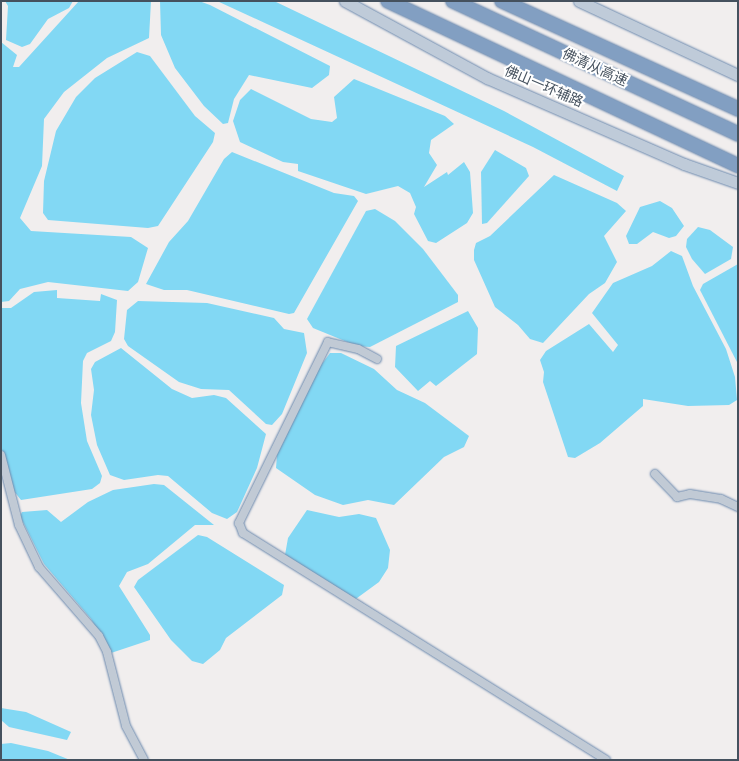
<!DOCTYPE html>
<meta charset="utf-8">
<style>
body{margin:0}
#map{position:relative;width:739px;height:761px;overflow:hidden;background:#f1eeee;font-family:Ubuntu,"Noto Sans SC",sans-serif}
div>[style]{position:absolute}
.water>*{inset:0;background:#82d8f4}
.roads{filter:drop-shadow(0 0 1px #6d8aae) drop-shadow(0 0 1px #6d8aae)}
.minor>*{height:8px;margin:-4px;padding:0 4px;transform-origin:4px;border-radius:4px;background:#c1cad5}
.secondary>*{height:11px;margin:-5.5px;padding:0 5.5px;transform-origin:5.5px;border-radius:5.5px;background:#bfcbd9}
.motorway>*{height:14px;margin:-7px;padding:0 7px;transform-origin:7px;border-radius:7px;background:#829fc2}
span{translate:-50% -50%;white-space:nowrap;text-align:center;line-height:1.15;-webkit-text-stroke:4px #fff;paint-order:stroke}
.street-label{font-size:14px;color:#45515e}
.frame{position:absolute;inset:0;border:2px solid #45515e;pointer-events:none}
</style>
<div id="map">
<div class="water">
<i style="clip-path:polygon(5px 1px,73px 1px,69px 8px,48px 19px,30px 44px,22px 47px,6px 40px,8px 6px)"></i>
<i style="clip-path:polygon(79px 1px,151px 1px,149px 38px,107px 58px,64px 92px,44px 119px,42px 166px,20px 218px,31px 231px,131px 237px,148px 248px,138px 282px,128px 291px,48px 282px,20px 289px,9px 301px,1px 302px,1px 42px,17px 55px,13px 67px,19px 67px)"></i>
<i style="clip-path:polygon(160px 1px,199px 1px,210px 5px,330px 66px,329px 75px,312px 88px,249px 75px,234px 99px,228px 123px,223px 124px,204px 106px,175px 68px,161px 35px)"></i>
<i style="clip-path:polygon(217px 1px,274px 1px,504px 111px,624px 176px,617px 191px,533px 147px)"></i>
<i style="clip-path:polygon(137px 52px,150px 56px,195px 116px,215px 133px,213px 142px,158px 226px,148px 228px,48px 220px,43px 213px,44px 181px,56px 131px,76px 97px,95px 78px)"></i>
<i style="clip-path:polygon(354px 79px,445px 116px,454px 124px,431px 140px,429px 153px,437px 165px,424px 187px,447px 172px,448px 175px,464px 162px,470px 172px,473px 213px,467px 223px,436px 243px,428px 241px,414px 214px,416px 207px,410px 193px,398px 186px,366px 194px,298px 171px,298px 164px,283px 162px,240px 142px,233px 121px,240px 100px,251px 89px,311px 119px,332px 122px,337px 118px,334px 97px)"></i>
<i style="clip-path:polygon(495px 150px,526px 168px,529px 176px,487px 223px,482px 224px,481px 172px)"></i>
<i style="clip-path:polygon(232px 152px,334px 193px,354px 196px,358px 201px,294px 313px,289px 314px,187px 290px,164px 290px,146px 284px,169px 242px,188px 221px,224px 159px)"></i>
<i style="clip-path:polygon(554px 175px,617px 203px,626px 211px,604px 236px,617px 262px,605px 283px,589px 294px,543px 343px,530px 339px,518px 325px,495px 307px,474px 260px,474px 250px,476px 243px,490px 236px)"></i>
<i style="clip-path:polygon(660px 201px,672px 208px,684px 226px,676px 236px,669px 238px,653px 232px,637px 244px,629px 244px,626px 236px,640px 207px)"></i>
<i style="clip-path:polygon(375px 209px,395px 221px,423px 249px,458px 295px,458px 302px,370px 347px,357px 346px,313px 328px,307px 319px,366px 211px)"></i>
<i style="clip-path:polygon(698px 227px,710px 230px,733px 247px,731px 259px,705px 274px,692px 259px,686px 247px,687px 239px)"></i>
<i style="clip-path:polygon(671px 251px,682px 256px,693px 286px,726px 349px,735px 377px,737px 400px,729px 405px,688px 406px,643px 399px,643px 406px,600px 443px,575px 458px,568px 457px,543px 382px,544px 372px,540px 360px,546px 351px,589px 324px,613px 352px,618px 345px,592px 313px,613px 283px,652px 266px)"></i>
<i style="clip-path:polygon(738px 264px,738px 364px,700px 290px,703px 284px)"></i>
<i style="clip-path:polygon(57px 290px,57px 298px,100px 301px,101px 294px,117px 300px,115px 332px,111px 341px,87px 353px,83px 361px,81px 403px,87px 441px,102px 476px,100px 483px,92px 489px,21px 500px,13px 490px,1px 446px,1px 308px,11px 308px,34px 292px)"></i>
<i style="clip-path:polygon(138px 301px,207px 303px,274px 318px,284px 329px,304px 333px,307px 353px,282px 414px,272px 425px,266px 424px,229px 390px,201px 389px,179px 382px,128px 346px,124px 339px,127px 310px)"></i>
<i style="clip-path:polygon(468px 311px,478px 328px,477px 354px,436px 386px,430px 381px,418px 391px,395px 367px,396px 346px)"></i>
<i style="clip-path:polygon(121px 348px,172px 389px,192px 398px,214px 395px,226px 398px,266px 434px,257px 468px,237px 512px,227px 519px,212px 513px,168px 476px,158px 475px,124px 480px,110px 475px,97px 445px,91px 415px,94px 390px,91px 369px,95px 362px)"></i>
<i style="clip-path:polygon(330px 353px,341px 353px,374px 369px,397px 390px,425px 403px,469px 436px,464px 447px,444px 457px,394px 505px,368px 500px,343px 505px,315px 495px,276px 468px,277px 455px,318px 369px)"></i>
<i style="clip-path:polygon(154px 484px,164px 485px,214px 525px,195px 525px,148px 564px,127px 572px,119px 586px,150px 635px,150px 640px,111px 653px,91px 619px,44px 564px,20px 516px,22px 512px,47px 510px,61px 522px,88px 502px,113px 490px)"></i>
<i style="clip-path:polygon(307px 510px,339px 517px,359px 514px,376px 518px,390px 550px,388px 568px,379px 582px,353px 601px,285px 555px,288px 538px)"></i>
<i style="clip-path:polygon(198px 535px,207px 537px,284px 585px,282px 595px,226px 638px,220px 650px,203px 664px,192px 661px,171px 640px,134px 587px,138px 580px)"></i>
<i style="clip-path:polygon(1px 708px,26px 712px,71px 732px,67px 740px,9px 727px,1px 720px)"></i>
<i style="clip-path:polygon(11px 743px,48px 751px,70px 760px,1px 760px,1px 744px)"></i>
</div>
<div class="roads">
<div class="minor">
<i style="left:377px;top:359px;width:21px;rotate:-152deg"></i>
<i style="left:358px;top:349px;width:31px;rotate:-167deg"></i>
<i style="left:328px;top:342px;width:202px;rotate:116.2deg"></i>
<i style="left:239px;top:523px;width:11px;rotate:68deg"></i>
<i style="left:243px;top:533px;width:428px;rotate:32deg"></i>
<i style="left:1px;top:455px;width:72px;rotate:75.6deg"></i>
<i style="left:19px;top:525px;width:47px;rotate:64.5deg"></i>
<i style="left:39px;top:567px;width:91px;rotate:49deg"></i>
<i style="left:99px;top:636px;width:18px;rotate:63deg"></i>
<i style="left:107px;top:652px;width:76px;rotate:75.6deg"></i>
<i style="left:126px;top:726px;width:38px;rotate:62deg"></i>
<i style="left:655px;top:474px;width:32px;rotate:46deg"></i>
<i style="left:677px;top:497px;width:13px;rotate:-13deg"></i>
<i style="left:690px;top:494px;width:31px;rotate:9deg"></i>
<i style="left:721px;top:499px;width:19px;rotate:25deg"></i>
</div>
<div class="secondary">
<i style="left:345px;top:1px;width:162px;rotate:28.5deg"></i>
<i style="left:487px;top:78px;width:215px;rotate:23.6deg"></i>
<i style="left:684px;top:164px;width:57px;rotate:19.4deg"></i>
<i style="left:579px;top:1px;width:175px;rotate:25deg"></i>
</div>
<div class="motorway">
<i style="left:388px;top:1px;width:387px;rotate:25.2deg"></i>
<i style="left:453px;top:1px;width:315px;rotate:25deg"></i>
<i style="left:502px;top:1px;width:260px;rotate:24.6deg"></i>
</div>
</div>
<div class="street-label">
<span style="left:595px;top:67px;rotate:25deg">佛清从高速</span>
<span style="left:544px;top:86px;rotate:23deg">佛山一环辅路</span>
</div>
<div class="frame"></div>
</div>
